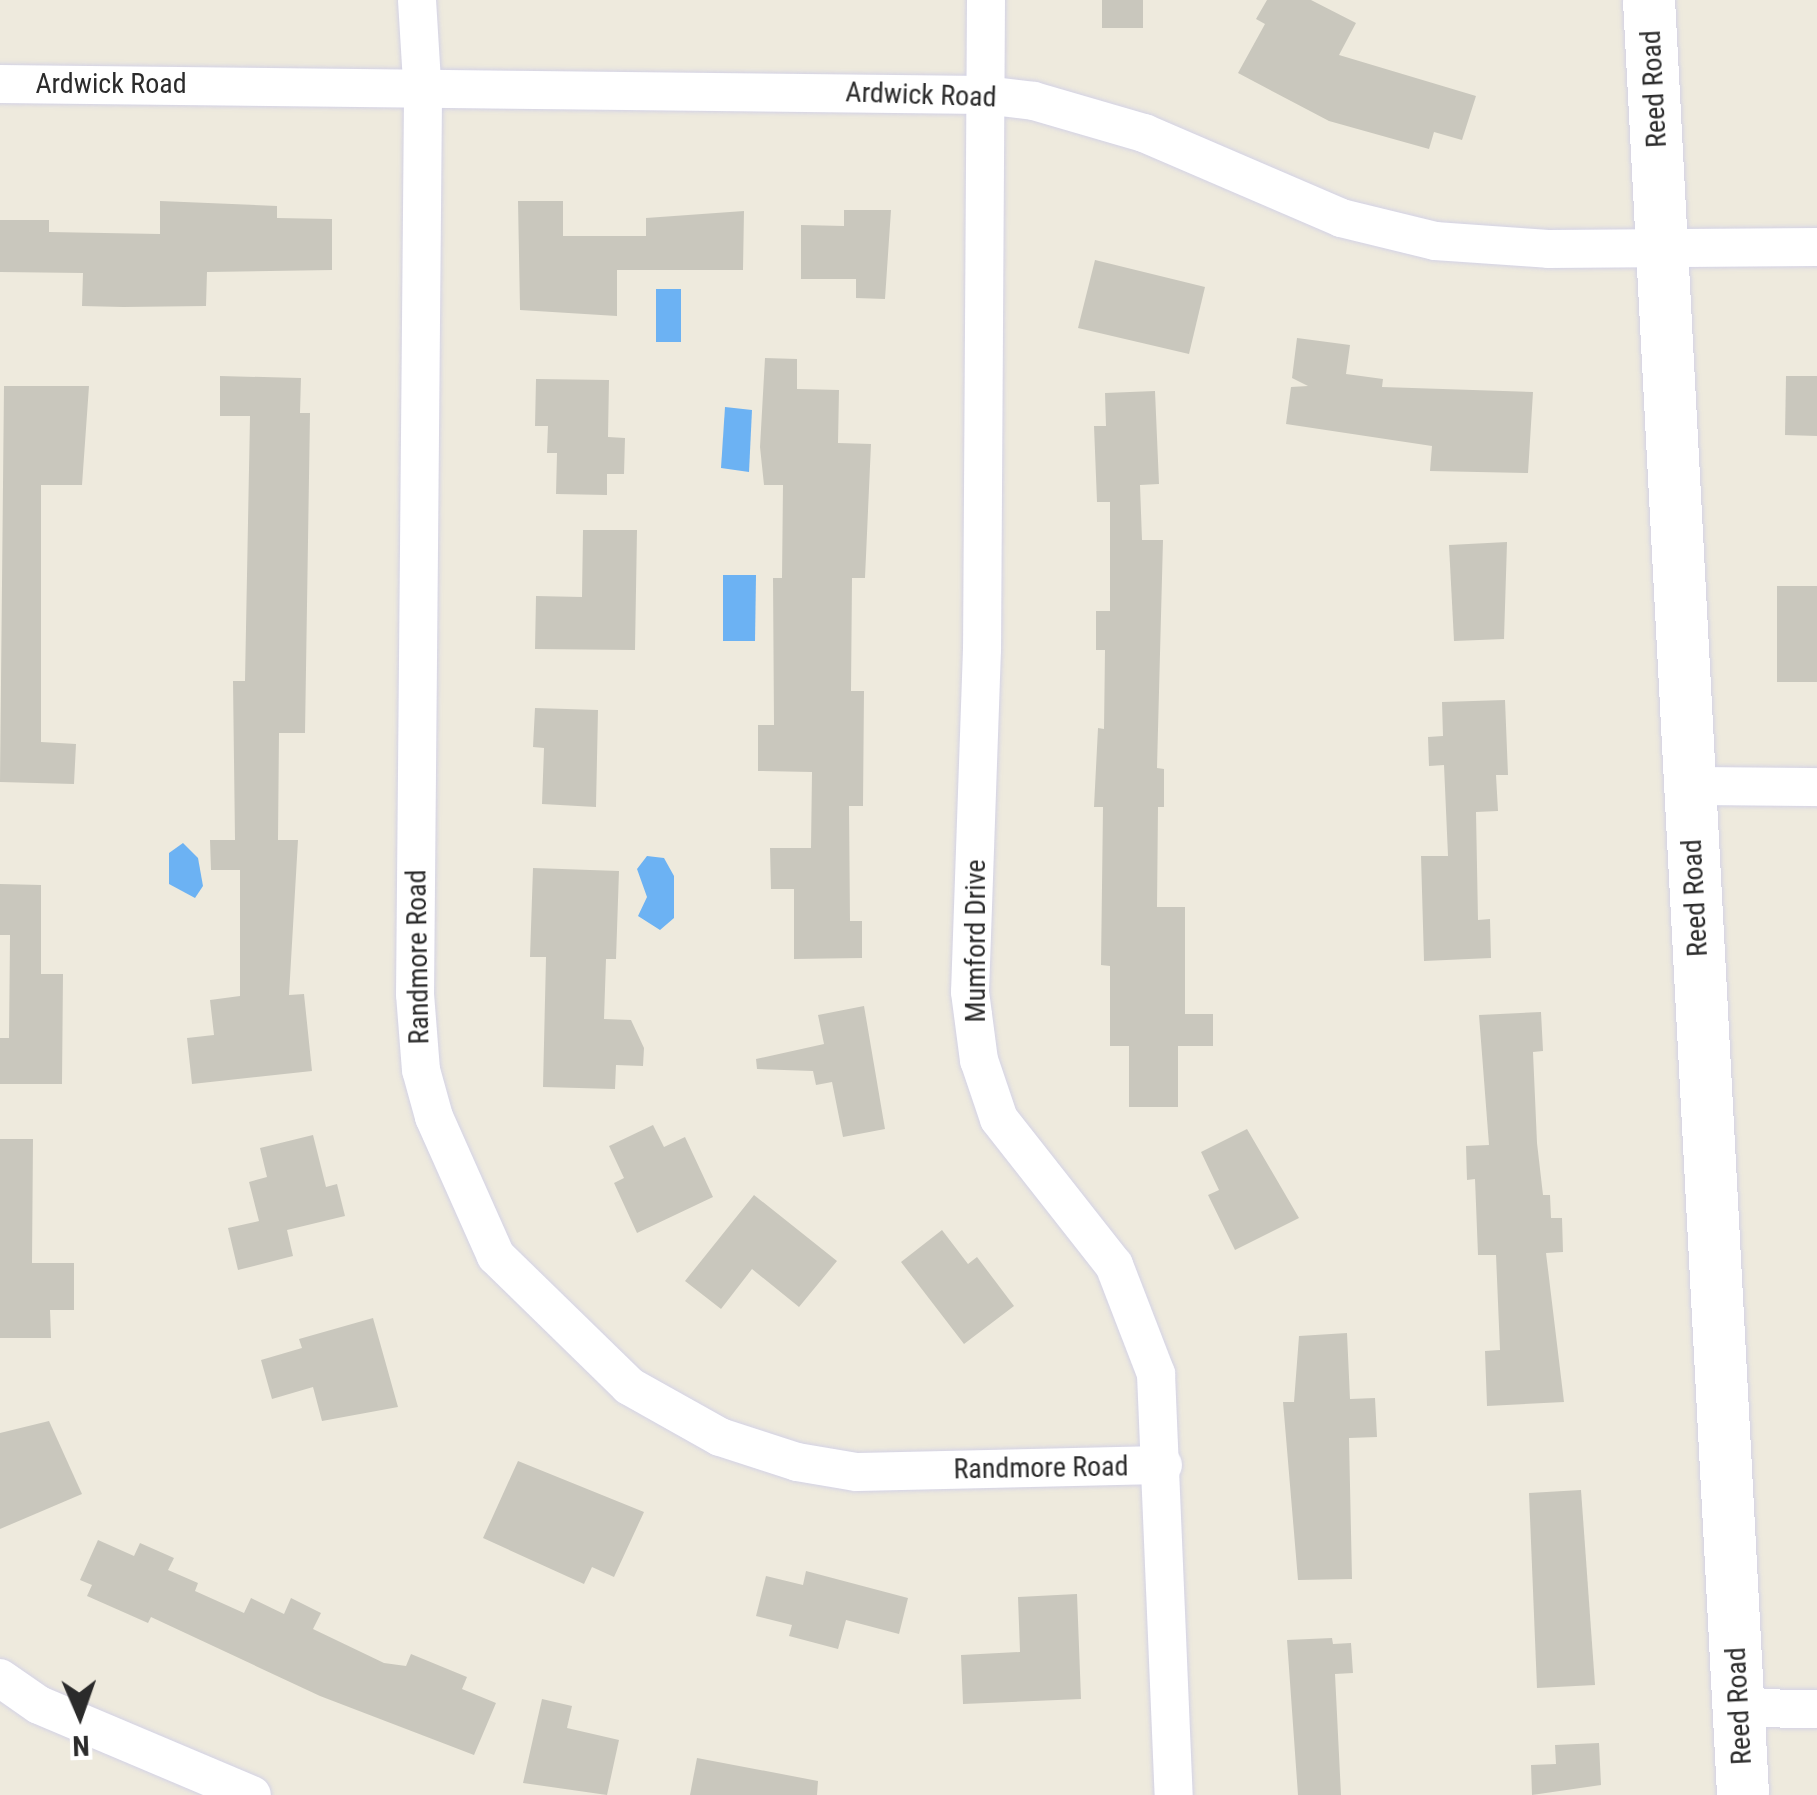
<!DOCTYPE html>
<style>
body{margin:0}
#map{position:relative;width:1817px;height:1795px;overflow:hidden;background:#eeeadd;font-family:"Roboto Condensed",sans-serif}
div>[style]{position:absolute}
.water>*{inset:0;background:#6cb2f3}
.building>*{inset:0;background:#c9c7bd}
.roads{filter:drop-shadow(0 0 2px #d3d2e5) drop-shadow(0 0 2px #d3d2e5)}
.street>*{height:38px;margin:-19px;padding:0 19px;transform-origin:19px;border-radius:19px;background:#fff}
.secondary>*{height:52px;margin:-26px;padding:0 26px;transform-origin:26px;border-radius:26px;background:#fff}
span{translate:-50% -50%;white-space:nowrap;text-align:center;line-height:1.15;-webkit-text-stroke:8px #fff;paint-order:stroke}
.street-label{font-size:28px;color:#2b2b2b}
.north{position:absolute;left:30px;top:1665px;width:100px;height:100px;-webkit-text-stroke:8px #fff;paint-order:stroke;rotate:178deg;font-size:28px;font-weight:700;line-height:40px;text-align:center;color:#2b2b2b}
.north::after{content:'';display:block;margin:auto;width:35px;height:45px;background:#2b2b2b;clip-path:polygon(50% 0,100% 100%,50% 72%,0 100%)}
</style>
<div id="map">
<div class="water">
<i style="clip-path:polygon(656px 289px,681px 289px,681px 342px,656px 342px)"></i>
<i style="clip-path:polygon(725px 407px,752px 410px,749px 472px,721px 468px)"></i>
<i style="clip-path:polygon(723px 575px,756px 575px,755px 641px,723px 641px)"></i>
<i style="clip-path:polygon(183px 843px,198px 858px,203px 886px,195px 898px,169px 884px,169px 853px)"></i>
<i style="clip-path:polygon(647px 856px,664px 858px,674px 876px,674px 918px,660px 930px,638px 916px,647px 897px,637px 869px)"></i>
</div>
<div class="building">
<i style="clip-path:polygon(1102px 0,1143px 0,1143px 28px,1102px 28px)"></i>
<i style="clip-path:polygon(1267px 0,1311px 0,1356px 23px,1339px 55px,1476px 96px,1462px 140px,1434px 132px,1429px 149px,1329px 121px,1238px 73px,1265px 24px,1256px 19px)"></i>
<i style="clip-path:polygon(160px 201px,277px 206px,277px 218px,332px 219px,332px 270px,207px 272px,206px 306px,123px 307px,82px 306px,83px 273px,0 272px,0 220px,49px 220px,49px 232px,160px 234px)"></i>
<i style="clip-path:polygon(518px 201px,563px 201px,563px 236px,646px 236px,646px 218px,744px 211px,743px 270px,617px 270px,617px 316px,520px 310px)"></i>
<i style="clip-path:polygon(844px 210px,891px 210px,885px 299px,856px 298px,856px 279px,801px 279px,801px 225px,844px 226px)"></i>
<i style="clip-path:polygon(1095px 260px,1205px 287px,1189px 354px,1078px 328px)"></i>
<i style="clip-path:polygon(1297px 338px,1350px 345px,1346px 374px,1383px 379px,1382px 387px,1533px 392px,1528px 473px,1430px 471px,1432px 446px,1286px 424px,1291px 387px,1308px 386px,1292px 378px)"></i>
<i style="clip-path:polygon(765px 358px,797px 359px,797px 389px,839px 390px,838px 443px,871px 444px,865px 578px,852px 578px,851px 691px,864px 691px,863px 806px,849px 806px,850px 921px,862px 921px,862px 958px,794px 959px,794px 889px,771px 889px,770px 848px,811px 848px,812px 772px,758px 771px,758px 725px,774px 725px,773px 578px,782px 578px,783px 485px,764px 485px,760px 447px)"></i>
<i style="clip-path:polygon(220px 376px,301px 378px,300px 413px,310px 413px,305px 733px,279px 733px,278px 840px,298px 840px,289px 995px,304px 994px,312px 1071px,192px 1084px,187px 1038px,214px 1035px,210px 1000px,240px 996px,240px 870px,211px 870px,210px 840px,235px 840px,233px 681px,245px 681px,250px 416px,220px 416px)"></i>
<i style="clip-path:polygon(1786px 376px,1817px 376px,1817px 436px,1785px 435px)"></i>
<i style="clip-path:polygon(536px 379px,609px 380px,608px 437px,625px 438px,624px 474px,607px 474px,607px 495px,556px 494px,557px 453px,547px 453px,548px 426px,535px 426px)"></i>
<i style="clip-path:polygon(4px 386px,89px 386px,82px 485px,41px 485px,41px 742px,76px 744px,74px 784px,0 782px)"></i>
<i style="clip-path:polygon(1155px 391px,1159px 484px,1140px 485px,1142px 540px,1163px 540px,1157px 768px,1164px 769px,1164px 807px,1158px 807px,1157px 907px,1185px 907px,1185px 1014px,1213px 1014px,1213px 1046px,1178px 1046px,1178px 1107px,1129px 1107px,1129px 1046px,1110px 1046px,1110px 966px,1101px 965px,1103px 807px,1094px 807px,1098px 728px,1104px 729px,1105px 650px,1096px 650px,1096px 611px,1110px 611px,1110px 502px,1097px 502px,1094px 426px,1106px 426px,1105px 393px)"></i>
<i style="clip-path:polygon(583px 530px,637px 530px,635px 650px,535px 649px,536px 596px,582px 597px)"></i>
<i style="clip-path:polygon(1507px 542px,1504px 639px,1454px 641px,1449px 545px)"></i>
<i style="clip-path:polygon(1777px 586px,1817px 586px,1817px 682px,1777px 682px)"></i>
<i style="clip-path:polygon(1505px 700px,1508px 775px,1496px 775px,1498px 811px,1476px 812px,1478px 920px,1490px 919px,1491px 958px,1424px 961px,1421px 856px,1448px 856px,1444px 765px,1429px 766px,1428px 737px,1443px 736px,1442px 702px)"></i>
<i style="clip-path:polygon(535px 708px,598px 710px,596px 807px,542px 804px,544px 748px,533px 747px)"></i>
<i style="clip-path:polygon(533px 868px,619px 871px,616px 959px,606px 959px,604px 1019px,631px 1020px,644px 1048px,643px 1066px,616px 1065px,615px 1089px,543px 1087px,546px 957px,530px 957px)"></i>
<i style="clip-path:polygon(0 884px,41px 885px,41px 974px,63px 974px,62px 1084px,0 1084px,0 1038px,9px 1038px,10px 935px,0 935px)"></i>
<i style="clip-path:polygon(864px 1006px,885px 1129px,843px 1137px,832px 1082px,816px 1085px,813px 1071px,757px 1069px,756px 1059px,824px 1044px,818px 1015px)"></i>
<i style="clip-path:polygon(1541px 1012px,1543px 1051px,1533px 1052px,1537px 1143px,1543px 1195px,1550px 1195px,1551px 1218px,1562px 1218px,1563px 1252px,1546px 1253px,1564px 1402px,1487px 1406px,1485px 1351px,1500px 1350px,1496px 1255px,1478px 1255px,1475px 1179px,1467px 1180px,1466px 1146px,1489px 1145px,1479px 1015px)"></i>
<i style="clip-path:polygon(653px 1125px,664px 1147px,685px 1137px,713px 1197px,637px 1233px,614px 1183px,624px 1178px,609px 1146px)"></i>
<i style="clip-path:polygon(1247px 1129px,1299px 1218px,1235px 1250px,1208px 1195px,1219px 1190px,1201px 1152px)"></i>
<i style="clip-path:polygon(313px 1135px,326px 1187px,337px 1184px,345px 1216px,287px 1230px,293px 1256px,238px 1270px,228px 1228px,259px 1221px,249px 1182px,267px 1177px,260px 1148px)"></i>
<i style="clip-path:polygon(0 1139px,33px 1139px,32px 1263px,74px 1263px,74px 1310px,50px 1310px,51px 1338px,0 1338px)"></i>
<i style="clip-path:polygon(754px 1195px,837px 1261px,799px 1307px,752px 1269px,721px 1309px,685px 1281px)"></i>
<i style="clip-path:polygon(942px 1230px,968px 1264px,977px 1257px,1014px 1306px,964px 1344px,901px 1262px)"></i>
<i style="clip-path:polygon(373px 1318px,398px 1407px,322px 1421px,313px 1387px,272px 1399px,261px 1360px,302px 1348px,299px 1339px)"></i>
<i style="clip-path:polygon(1347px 1333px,1350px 1399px,1375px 1398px,1377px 1437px,1349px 1438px,1352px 1579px,1298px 1580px,1283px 1402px,1294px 1402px,1299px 1336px)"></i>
<i style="clip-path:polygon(49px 1421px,82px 1494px,0 1529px,0 1433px)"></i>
<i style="clip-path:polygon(518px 1461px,644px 1512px,614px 1577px,592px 1567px,584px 1584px,483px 1538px)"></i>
<i style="clip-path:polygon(1581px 1490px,1595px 1685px,1537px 1688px,1529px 1493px)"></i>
<i style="clip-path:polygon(98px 1540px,134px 1556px,140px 1543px,174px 1558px,168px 1570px,198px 1583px,195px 1591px,244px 1613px,251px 1598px,284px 1614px,291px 1598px,321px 1613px,313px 1629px,384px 1663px,406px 1666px,411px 1654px,467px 1677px,462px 1689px,496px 1703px,474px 1755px,320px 1696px,151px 1617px,148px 1623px,87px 1596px,92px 1585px,80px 1580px)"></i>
<i style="clip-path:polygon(806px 1571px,908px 1598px,899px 1634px,846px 1620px,838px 1649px,789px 1636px,792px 1625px,756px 1616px,766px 1576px,803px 1585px)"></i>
<i style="clip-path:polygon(1077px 1594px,1081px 1699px,963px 1704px,961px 1655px,1020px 1652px,1018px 1597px)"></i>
<i style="clip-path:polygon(1332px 1638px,1333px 1644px,1351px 1643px,1353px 1673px,1335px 1674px,1341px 1795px,1298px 1795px,1287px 1640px)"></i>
<i style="clip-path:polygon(542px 1699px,572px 1706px,567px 1728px,619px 1740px,607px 1795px,523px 1783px)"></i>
<i style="clip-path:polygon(1599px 1743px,1601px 1785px,1532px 1795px,1531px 1765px,1556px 1764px,1555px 1745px)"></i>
<i style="clip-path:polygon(697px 1758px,818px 1781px,817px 1795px,690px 1795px)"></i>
</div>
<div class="roads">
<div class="street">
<i style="left:417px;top:0;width:98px;rotate:86.5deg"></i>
<i style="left:423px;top:98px;width:896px;rotate:90.51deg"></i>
<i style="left:415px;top:994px;width:76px;rotate:85.5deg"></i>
<i style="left:421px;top:1070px;width:49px;rotate:74.5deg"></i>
<i style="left:434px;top:1117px;width:152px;rotate:66deg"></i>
<i style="left:496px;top:1256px;width:186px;rotate:44.3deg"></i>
<i style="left:629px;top:1386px;width:104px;rotate:29.3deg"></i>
<i style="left:720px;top:1437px;width:81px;rotate:18deg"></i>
<i style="left:797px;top:1462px;width:60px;rotate:9.6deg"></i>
<i style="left:856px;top:1472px;width:307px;rotate:-1.3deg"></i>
<i style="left:986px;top:0;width:649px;rotate:90.35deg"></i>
<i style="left:982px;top:649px;width:343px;rotate:92deg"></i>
<i style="left:970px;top:992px;width:69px;rotate:82.5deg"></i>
<i style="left:979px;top:1060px;width:62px;rotate:71.3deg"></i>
<i style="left:999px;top:1119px;width:186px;rotate:51.8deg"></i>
<i style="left:1114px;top:1265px;width:117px;rotate:68.9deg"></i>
<i style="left:1156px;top:1374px;width:421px;rotate:87.6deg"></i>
<i style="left:0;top:84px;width:985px;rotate:0.64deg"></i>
<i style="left:985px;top:95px;width:49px;rotate:7deg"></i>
<i style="left:1034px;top:101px;width:115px;rotate:16.2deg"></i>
<i style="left:1144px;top:133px;width:215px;rotate:23.3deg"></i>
<i style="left:1341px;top:218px;width:97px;rotate:13.7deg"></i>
<i style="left:1435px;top:241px;width:113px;rotate:4deg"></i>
<i style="left:1548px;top:249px;width:269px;rotate:-0.4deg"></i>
<i style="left:1690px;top:786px;width:127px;rotate:0.5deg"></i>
<i style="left:0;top:1678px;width:47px;rotate:34.7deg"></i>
<i style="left:39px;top:1705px;width:231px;rotate:22.9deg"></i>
<i style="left:1739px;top:1708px;width:78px;rotate:0.7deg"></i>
</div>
<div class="secondary">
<i style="left:1649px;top:0;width:1797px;rotate:87deg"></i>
</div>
</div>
<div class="street-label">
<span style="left:111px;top:84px">Ardwick Road</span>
<span style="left:1654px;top:89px;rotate:-93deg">Reed Road</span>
<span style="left:921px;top:95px;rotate:2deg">Ardwick Road</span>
<span style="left:1695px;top:898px;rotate:-93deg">Reed Road</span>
<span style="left:976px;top:941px;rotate:-90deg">Mumford Drive</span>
<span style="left:418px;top:957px;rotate:-91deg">Randmore Road</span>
<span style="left:1041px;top:1468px;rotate:-1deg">Randmore Road</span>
<span style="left:1739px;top:1706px;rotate:-93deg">Reed Road</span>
</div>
<div class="north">N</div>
</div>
